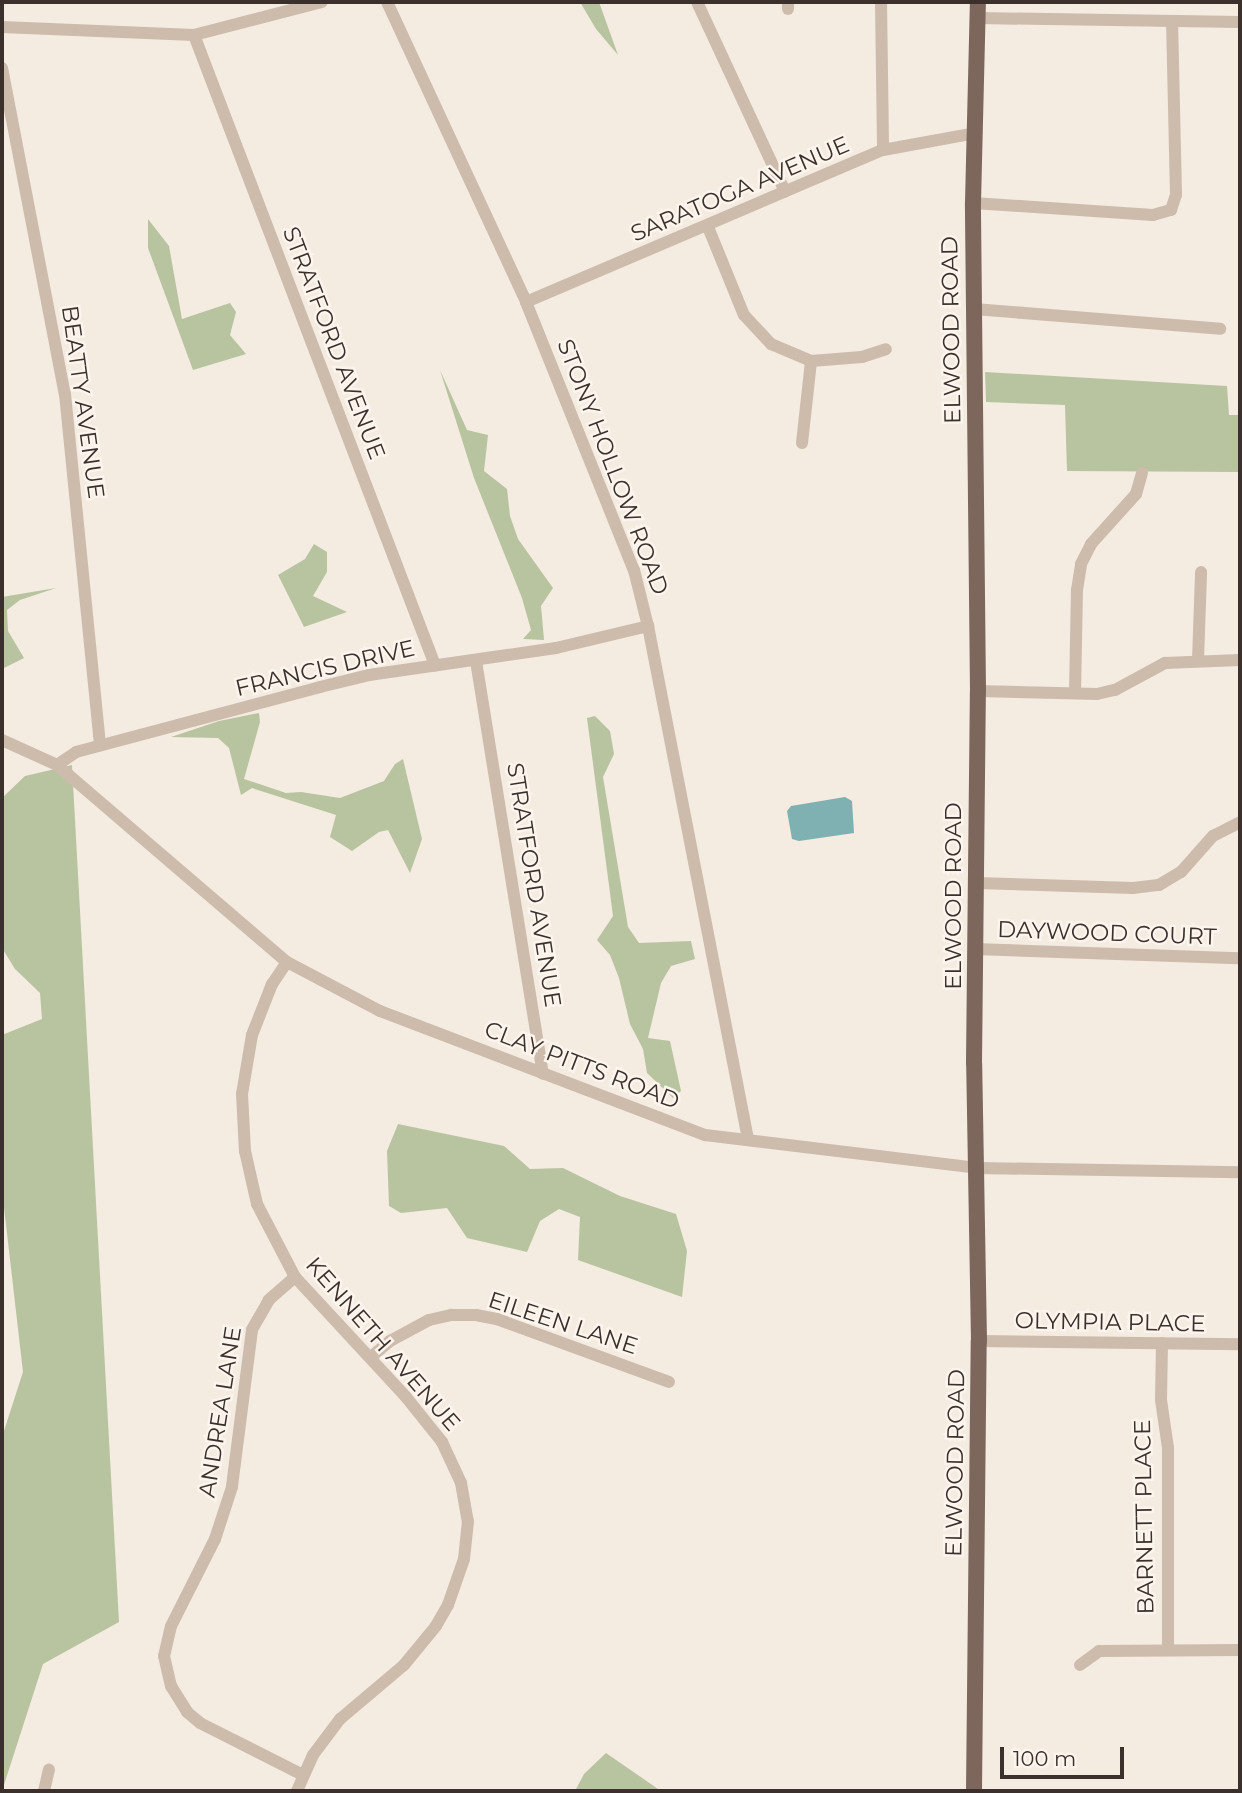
<!DOCTYPE html>
<style>
body{margin:0}
#map{position:relative;width:1242px;height:1793px;overflow:hidden;background:#f4ebe1;font-family:Montserrat,sans-serif}
div>[style]{position:absolute}
.green>*{inset:0;background:#b8c4a0}
.water>*{inset:0;background:#7fb0b2}
.minor>*{height:12px;margin:-6px;padding:0 6px;transform-origin:6px;border-radius:6px;background:#cdbbac}
.major>*{height:16px;margin:-8px;padding:0 8px;transform-origin:8px;border-radius:8px;background:#7d675c}
span{translate:-50% -50%;white-space:nowrap;text-align:center;line-height:1.15;-webkit-text-stroke:5px #fbf5ee;paint-order:stroke}
.street-label{font-size:23px;color:#3b302b}
.frame{position:absolute;inset:0;border:4px solid #3b302b;pointer-events:none}
.scale{position:absolute;left:1000px;top:1747px;width:124px;height:32px;box-sizing:border-box;border:4px solid #3b302b;border-top:0;padding-left:9px;font-size:21px;line-height:24px;white-space:nowrap;color:#3b302b;-webkit-text-stroke:5px #fbf5ee;paint-order:stroke}
</style>
<div id="map">
<div class="green">
<i style="clip-path:polygon(580px 2px,599px 2px,618px 55px,596px 29px)"></i>
<i style="clip-path:polygon(148px 219px,169px 246px,182px 319px,230px 303px,236px 312px,230px 335px,246px 354px,193px 370px,148px 248px)"></i>
<i style="clip-path:polygon(440px 370px,467px 430px,488px 435px,484px 471px,507px 489px,510px 516px,518px 539px,553px 588px,541px 606px,544px 640px,523px 639px,531px 630px,522px 598px,474px 478px)"></i>
<i style="clip-path:polygon(985px 372px,1227px 386px,1229px 415px,1240px 415px,1240px 472px,1067px 471px,1065px 405px,986px 402px)"></i>
<i style="clip-path:polygon(314px 544px,327px 552px,327px 572px,313px 596px,347px 612px,304px 627px,278px 575px,305px 559px)"></i>
<i style="clip-path:polygon(56px 588px,20px 600px,7px 610px,8px 631px,24px 658px,2px 669px,2px 597px)"></i>
<i style="clip-path:polygon(259px 713px,260px 722px,244px 779px,286px 793px,301px 792px,340px 798px,384px 781px,395px 764px,403px 759px,422px 839px,410px 873px,388px 830px,379px 832px,352px 851px,330px 837px,336px 815px,252px 788px,241px 795px,229px 748px,218px 738px,171px 737px,219px 721px)"></i>
<i style="clip-path:polygon(595px 716px,610px 731px,614px 754px,603px 777px,628px 927px,639px 943px,691px 941px,695px 959px,671px 966px,661px 983px,648px 1038px,670px 1041px,681px 1091px,673px 1098px,647px 1073px,643px 1049px,630px 1024px,619px 978px,610px 955px,597px 940px,613px 916px,587px 718px)"></i>
<i style="clip-path:polygon(72px 765px,119px 1622px,43px 1664px,2px 1791px,2px 1437px,23px 1372px,2px 1190px,2px 1035px,42px 1019px,40px 993px,15px 969px,2px 948px,2px 798px,25px 776px)"></i>
<i style="clip-path:polygon(398px 1124px,504px 1146px,530px 1169px,563px 1168px,620px 1196px,676px 1214px,687px 1251px,682px 1297px,578px 1260px,580px 1217px,559px 1209px,540px 1221px,527px 1252px,467px 1238px,447px 1208px,401px 1213px,389px 1206px,387px 1151px)"></i>
<i style="clip-path:polygon(606px 1753px,661px 1791px,575px 1791px,584px 1774px)"></i>
</div>
<div class="water">
<i style="clip-path:polygon(845px 797px,852px 801px,854px 833px,799px 841px,792px 839px,787px 811px,791px 806px)"></i>
</div>
<div class="minor">
<i style="left:387px;top:2px;width:331px;rotate:65.1deg"></i>
<i style="left:526px;top:302px;width:289px;rotate:68.1deg"></i>
<i style="left:634px;top:570px;width:58px;rotate:76deg"></i>
<i style="left:648px;top:626px;width:523px;rotate:78.97deg"></i>
<i style="left:697px;top:2px;width:209px;rotate:65.1deg"></i>
<i style="left:881px;top:2px;width:148px;rotate:89.2deg"></i>
<i style="left:788px;top:9px;width:7px;rotate:-90deg"></i>
<i style="left:978px;top:18px;width:262px;rotate:0.9deg"></i>
<i style="left:2px;top:27px;width:192px;rotate:2.4deg"></i>
<i style="left:194px;top:35px;width:132px;rotate:-14.5deg"></i>
<i style="left:194px;top:35px;width:675px;rotate:69.07deg"></i>
<i style="left:2px;top:68px;width:332px;rotate:79.1deg"></i>
<i style="left:65px;top:394px;width:353px;rotate:84.3deg"></i>
<i style="left:973px;top:203px;width:180px;rotate:3.8deg"></i>
<i style="left:1153px;top:215px;width:19px;rotate:-16deg"></i>
<i style="left:1171px;top:210px;width:16px;rotate:-72deg"></i>
<i style="left:1176px;top:195px;width:174px;rotate:-91.3deg"></i>
<i style="left:708px;top:227px;width:95px;rotate:67.8deg"></i>
<i style="left:744px;top:315px;width:40px;rotate:47deg"></i>
<i style="left:771px;top:344px;width:43px;rotate:23deg"></i>
<i style="left:811px;top:361px;width:51px;rotate:-4.5deg"></i>
<i style="left:862px;top:357px;width:25px;rotate:-18deg"></i>
<i style="left:526px;top:302px;width:388px;rotate:-23.1deg"></i>
<i style="left:883px;top:150px;width:95px;rotate:-10.4deg"></i>
<i style="left:974px;top:309px;width:247px;rotate:4.6deg"></i>
<i style="left:802px;top:443px;width:82px;rotate:-83.7deg"></i>
<i style="left:1198px;top:660px;width:88px;rotate:-88deg"></i>
<i style="left:476px;top:661px;width:418px;rotate:80.8deg"></i>
<i style="left:978px;top:691px;width:119px;rotate:1.4deg"></i>
<i style="left:1097px;top:694px;width:18px;rotate:-13deg"></i>
<i style="left:1115px;top:690px;width:57px;rotate:-28.4deg"></i>
<i style="left:1165px;top:663px;width:75px;rotate:-2.3deg"></i>
<i style="left:1075px;top:693px;width:103px;rotate:-88.9deg"></i>
<i style="left:1077px;top:590px;width:26px;rotate:-81deg"></i>
<i style="left:1081px;top:564px;width:22px;rotate:-63deg"></i>
<i style="left:1091px;top:544px;width:67px;rotate:-48deg"></i>
<i style="left:1136px;top:494px;width:22px;rotate:-74deg"></i>
<i style="left:2px;top:740px;width:60px;rotate:24.4deg"></i>
<i style="left:57px;top:765px;width:303px;rotate:40.6deg"></i>
<i style="left:287px;top:962px;width:105px;rotate:27.8deg"></i>
<i style="left:380px;top:1011px;width:348px;rotate:20.9deg"></i>
<i style="left:705px;top:1135px;width:274px;rotate:6.9deg"></i>
<i style="left:977px;top:1168px;width:263px;rotate:0.9deg"></i>
<i style="left:57px;top:765px;width:23px;rotate:-34deg"></i>
<i style="left:76px;top:752px;width:253px;rotate:-14.9deg"></i>
<i style="left:320px;top:687px;width:50px;rotate:-13.8deg"></i>
<i style="left:369px;top:675px;width:189px;rotate:-8.2deg"></i>
<i style="left:556px;top:648px;width:95px;rotate:-13.4deg"></i>
<i style="left:976px;top:883px;width:157px;rotate:1.8deg"></i>
<i style="left:1133px;top:888px;width:26px;rotate:-7deg"></i>
<i style="left:1159px;top:885px;width:26px;rotate:-31deg"></i>
<i style="left:1181px;top:872px;width:48px;rotate:-48.4deg"></i>
<i style="left:1213px;top:836px;width:30px;rotate:-27deg"></i>
<i style="left:975px;top:949px;width:263px;rotate:2deg"></i>
<i style="left:287px;top:962px;width:27px;rotate:124deg"></i>
<i style="left:272px;top:984px;width:55px;rotate:111.4deg"></i>
<i style="left:252px;top:1035px;width:60px;rotate:99.6deg"></i>
<i style="left:242px;top:1094px;width:57px;rotate:87deg"></i>
<i style="left:245px;top:1151px;width:54px;rotate:77.2deg"></i>
<i style="left:257px;top:1204px;width:82px;rotate:62.5deg"></i>
<i style="left:295px;top:1277px;width:163px;rotate:47.2deg"></i>
<i style="left:406px;top:1397px;width:58px;rotate:51.3deg"></i>
<i style="left:442px;top:1442px;width:45px;rotate:65.1deg"></i>
<i style="left:461px;top:1483px;width:39px;rotate:80deg"></i>
<i style="left:468px;top:1521px;width:38px;rotate:96deg"></i>
<i style="left:464px;top:1559px;width:49px;rotate:109.2deg"></i>
<i style="left:448px;top:1605px;width:24px;rotate:120deg"></i>
<i style="left:436px;top:1626px;width:50px;rotate:129.4deg"></i>
<i style="left:404px;top:1665px;width:84px;rotate:139.8deg"></i>
<i style="left:340px;top:1719px;width:45px;rotate:126.9deg"></i>
<i style="left:313px;top:1755px;width:39px;rotate:114deg"></i>
<i style="left:295px;top:1277px;width:35px;rotate:139deg"></i>
<i style="left:269px;top:1300px;width:34px;rotate:120deg"></i>
<i style="left:252px;top:1330px;width:158px;rotate:97.3deg"></i>
<i style="left:232px;top:1487px;width:55px;rotate:108.1deg"></i>
<i style="left:215px;top:1539px;width:97px;rotate:116.8deg"></i>
<i style="left:171px;top:1626px;width:31px;rotate:103deg"></i>
<i style="left:164px;top:1656px;width:31px;rotate:77deg"></i>
<i style="left:171px;top:1686px;width:31px;rotate:58deg"></i>
<i style="left:187px;top:1712px;width:17px;rotate:40deg"></i>
<i style="left:200px;top:1723px;width:115px;rotate:26.8deg"></i>
<i style="left:979px;top:1341px;width:261px;rotate:0.7deg"></i>
<i style="left:1162px;top:1343px;width:57px;rotate:91deg"></i>
<i style="left:1161px;top:1400px;width:49px;rotate:81.7deg"></i>
<i style="left:1168px;top:1448px;width:200px;rotate:90deg"></i>
<i style="left:371px;top:1357px;width:25px;rotate:-40deg"></i>
<i style="left:390px;top:1341px;width:44px;rotate:-28.3deg"></i>
<i style="left:429px;top:1320px;width:23px;rotate:-13deg"></i>
<i style="left:451px;top:1315px;width:25px"></i>
<i style="left:476px;top:1315px;width:21px;rotate:11deg"></i>
<i style="left:497px;top:1319px;width:183px;rotate:20.1deg"></i>
<i style="left:1080px;top:1665px;width:24px;rotate:-36deg"></i>
<i style="left:1099px;top:1651px;width:141px;rotate:-0.4deg"></i>
<i style="left:44px;top:1791px;width:22px;rotate:-77deg"></i>
</div>
<div class="major">
<i style="left:974px;top:1791px;width:450px;rotate:-89.4deg"></i>
<i style="left:979px;top:1341px;width:278px;rotate:-91deg"></i>
<i style="left:974px;top:1063px;width:372px;rotate:-89.4deg"></i>
<i style="left:978px;top:691px;width:488px;rotate:-90.6deg"></i>
<i style="left:973px;top:203px;width:201px;rotate:-88.6deg"></i>
</div>
<div class="street-label">
<span style="left:740px;top:189px;rotate:-23deg">SARATOGA AVENUE</span>
<span style="left:951px;top:330px;rotate:-91deg">ELWOOD ROAD</span>
<span style="left:334px;top:343px;rotate:69deg">STRATFORD AVENUE</span>
<span style="left:83px;top:402px;rotate:82deg">BEATTY AVENUE</span>
<span style="left:613px;top:467px;rotate:69deg">STONY HOLLOW ROAD</span>
<span style="left:325px;top:668px;rotate:-13deg">FRANCIS DRIVE</span>
<span style="left:534px;top:885px;rotate:81deg">STRATFORD AVENUE</span>
<span style="left:953px;top:896px;rotate:-90deg">ELWOOD ROAD</span>
<span style="left:1107px;top:933px;rotate:2deg">DAYWOOD COURT</span>
<span style="left:582px;top:1065px;rotate:21deg">CLAY PITTS ROAD</span>
<span style="left:1110px;top:1322px;rotate:1deg">OLYMPIA PLACE</span>
<span style="left:563px;top:1323px;rotate:18deg">EILEEN LANE</span>
<span style="left:383px;top:1344px;rotate:49deg">KENNETH AVENUE</span>
<span style="left:220px;top:1412px;rotate:-81deg">ANDREA LANE</span>
<span style="left:955px;top:1463px;rotate:-89deg">ELWOOD ROAD</span>
<span style="left:1144px;top:1517px;rotate:-91deg">BARNETT PLACE</span>
</div>
<div class="frame"></div>
<div class="scale">100 m</div>
</div>
